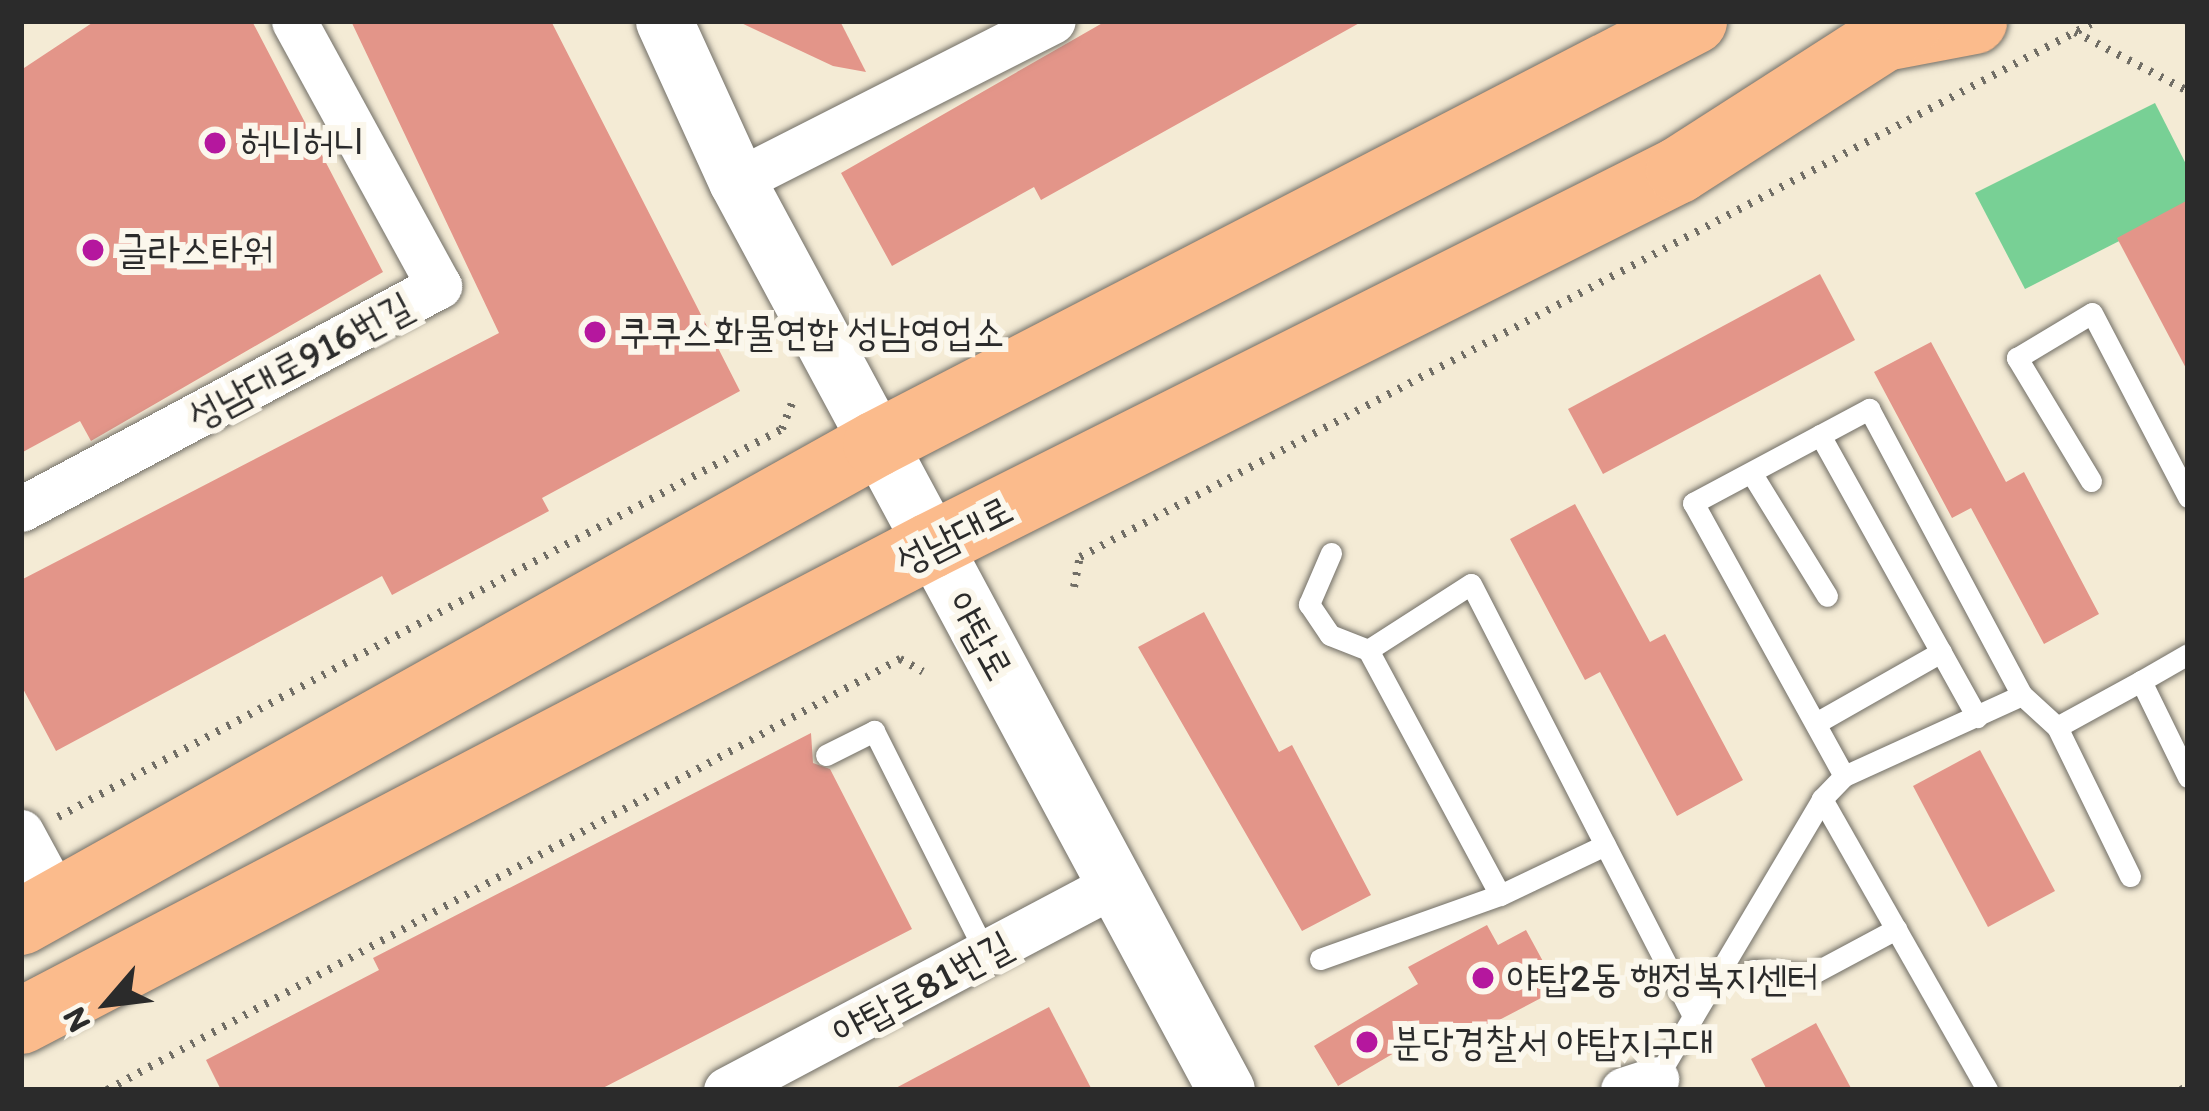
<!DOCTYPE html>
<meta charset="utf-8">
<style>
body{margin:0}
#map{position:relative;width:2209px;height:1111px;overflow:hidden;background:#f4ebd5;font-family:Itim,"Poor Story",sans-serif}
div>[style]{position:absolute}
.green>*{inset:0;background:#78d095}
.building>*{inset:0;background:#e39589}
.path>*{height:8px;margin-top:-4px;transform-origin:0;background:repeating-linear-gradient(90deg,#716e66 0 3px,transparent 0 12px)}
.roads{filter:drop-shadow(0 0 3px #716e66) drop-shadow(0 0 3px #716e66)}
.service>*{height:21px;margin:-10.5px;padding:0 10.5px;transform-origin:10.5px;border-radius:10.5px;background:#fff}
.minor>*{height:45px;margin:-22.5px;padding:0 22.5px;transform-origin:22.5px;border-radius:22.5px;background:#fff}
.tertiary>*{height:57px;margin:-28.5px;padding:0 28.5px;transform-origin:28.5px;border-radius:28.5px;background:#fff}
.primary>*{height:66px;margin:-33px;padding:0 33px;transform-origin:33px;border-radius:33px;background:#fbbb8c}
.dots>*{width:33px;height:33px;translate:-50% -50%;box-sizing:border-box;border:6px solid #fbf7ec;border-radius:50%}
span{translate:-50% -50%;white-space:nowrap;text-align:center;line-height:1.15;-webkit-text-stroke:12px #fbf7ec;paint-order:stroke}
.poi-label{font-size:39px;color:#2b2b2b}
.left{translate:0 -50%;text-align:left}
.street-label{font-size:39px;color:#2b2b2b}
.frame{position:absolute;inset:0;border:24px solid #2b2b2b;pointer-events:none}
.north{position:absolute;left:48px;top:943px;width:120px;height:120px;-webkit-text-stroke:9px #fbf7ec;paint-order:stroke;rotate:242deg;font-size:33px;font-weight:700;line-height:48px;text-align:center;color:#2b2b2b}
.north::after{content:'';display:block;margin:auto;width:42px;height:54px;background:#2b2b2b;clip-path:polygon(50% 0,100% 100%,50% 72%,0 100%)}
</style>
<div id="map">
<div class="green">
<i style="clip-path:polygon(2155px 103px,2188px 168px,2188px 206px,2025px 289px,1975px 193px)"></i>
</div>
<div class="building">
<i style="clip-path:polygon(95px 21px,252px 21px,383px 272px,91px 441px,80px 421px,21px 453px,21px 70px)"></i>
<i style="clip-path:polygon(351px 21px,551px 21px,740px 391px,542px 498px,549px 511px,392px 595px,382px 576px,56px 751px,21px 685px,21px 580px,499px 333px)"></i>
<i style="clip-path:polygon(737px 21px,840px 21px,866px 72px,833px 66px)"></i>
<i style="clip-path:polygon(1106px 21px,1363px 21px,1041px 200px,1034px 187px,892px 266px,841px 173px)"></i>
<i style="clip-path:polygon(2188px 200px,2188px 372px,2117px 238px)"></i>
<i style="clip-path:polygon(1820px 274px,1855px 340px,1603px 474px,1568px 409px)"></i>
<i style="clip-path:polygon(1931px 342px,2006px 482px,2024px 472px,2099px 614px,2044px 644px,1971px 508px,1952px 518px,1874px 372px)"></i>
<i style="clip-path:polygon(1575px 504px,1650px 642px,1665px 634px,1743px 780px,1677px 816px,1600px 672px,1585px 680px,1510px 539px)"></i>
<i style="clip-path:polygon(1204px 612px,1279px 752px,1292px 745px,1371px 895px,1302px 931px,1138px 647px)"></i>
<i style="clip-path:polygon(811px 733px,813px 763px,830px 769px,912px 929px,599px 1090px,221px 1090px,206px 1060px,379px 970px,373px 958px)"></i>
<i style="clip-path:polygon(1980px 750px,2055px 891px,1988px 927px,1913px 786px)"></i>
<i style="clip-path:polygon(1487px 925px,1498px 945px,1526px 930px,1558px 989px,1450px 1046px,1440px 1026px,1338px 1086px,1314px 1046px,1418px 984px,1408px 967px)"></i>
<i style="clip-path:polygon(1049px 1007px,1092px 1090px,892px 1090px)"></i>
<i style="clip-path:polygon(1816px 1023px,1852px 1090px,1767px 1090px,1751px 1059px)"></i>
</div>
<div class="path">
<i style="left:2187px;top:21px;width:1px;rotate:45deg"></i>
<i style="left:2075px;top:32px;width:127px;rotate:27.6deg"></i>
<i style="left:1074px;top:587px;width:31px;rotate:-79deg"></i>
<i style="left:1080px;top:557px;width:1149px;rotate:-27.81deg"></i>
<i style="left:58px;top:817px;width:821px;rotate:-28.19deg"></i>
<i style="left:782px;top:429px;width:34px;rotate:-69deg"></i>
<i style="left:107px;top:1090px;width:903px;rotate:-28.52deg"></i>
<i style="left:900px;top:659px;width:26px;rotate:29deg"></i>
<i style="left:2181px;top:1090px;width:8px;rotate:-30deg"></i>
</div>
<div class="roads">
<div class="service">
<i style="left:1820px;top:435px;width:323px;rotate:60.9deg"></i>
<i style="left:1752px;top:474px;width:143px;rotate:58.4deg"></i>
<i style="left:2091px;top:481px;width:144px;rotate:-121deg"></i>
<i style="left:2017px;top:358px;width:87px;rotate:-31deg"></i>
<i style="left:2092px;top:313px;width:208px;rotate:62.4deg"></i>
<i style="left:1331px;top:553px;width:56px;rotate:113.3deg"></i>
<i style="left:1309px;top:604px;width:37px;rotate:56deg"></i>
<i style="left:1330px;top:635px;width:41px;rotate:21.5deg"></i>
<i style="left:2141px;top:681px;width:54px;rotate:-29.9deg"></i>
<i style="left:2022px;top:695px;width:196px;rotate:155.5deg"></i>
<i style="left:1844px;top:776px;width:312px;rotate:-118.9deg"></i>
<i style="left:1693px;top:503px;width:200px;rotate:-28.1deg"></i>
<i style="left:1869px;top:409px;width:324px;rotate:61.9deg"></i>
<i style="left:2022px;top:695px;width:47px;rotate:42.4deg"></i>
<i style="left:2057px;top:727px;width:96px;rotate:-28.7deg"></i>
<i style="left:2141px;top:681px;width:107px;rotate:63.9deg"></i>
<i style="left:1816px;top:723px;width:144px;rotate:-29.6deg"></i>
<i style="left:2057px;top:727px;width:166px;rotate:63.9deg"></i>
<i style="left:826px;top:755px;width:54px;rotate:-26.6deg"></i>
<i style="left:874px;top:731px;width:250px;rotate:63.3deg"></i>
<i style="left:1844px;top:776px;width:32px;rotate:134deg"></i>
<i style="left:1822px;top:799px;width:335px;rotate:60.4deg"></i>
<i style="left:1605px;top:845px;width:116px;rotate:154.5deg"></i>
<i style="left:1500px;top:895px;width:278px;rotate:-118.3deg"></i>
<i style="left:1368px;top:650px;width:122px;rotate:-32.7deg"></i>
<i style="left:1471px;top:584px;width:486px;rotate:62.8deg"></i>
<i style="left:1320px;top:959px;width:191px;rotate:-19.6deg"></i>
<i style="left:1753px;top:970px;width:57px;rotate:5deg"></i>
<i style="left:1810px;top:975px;width:98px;rotate:-28.1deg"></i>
<i style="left:1656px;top:1079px;width:326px;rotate:-59.3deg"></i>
</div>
<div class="minor">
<i style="left:737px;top:181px;width:354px;rotate:-26.9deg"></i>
<i style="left:21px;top:509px;width:474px;rotate:-28.1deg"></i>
<i style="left:439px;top:286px;width:302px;rotate:-118.7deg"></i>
<i style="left:21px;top:832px;width:80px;rotate:61.5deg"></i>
<i style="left:726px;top:1090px;width:442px;rotate:-27.9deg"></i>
<i style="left:1623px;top:1090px;width:35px;rotate:-18deg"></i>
</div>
<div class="tertiary">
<i style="left:664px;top:21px;width:176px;rotate:65.5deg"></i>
<i style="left:737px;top:181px;width:1032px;rotate:61.72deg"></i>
</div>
<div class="primary">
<i style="left:1880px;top:39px;width:96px;rotate:-10.8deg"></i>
<i style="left:21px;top:922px;width:980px;rotate:-29.21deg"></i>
<i style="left:876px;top:444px;width:921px;rotate:-27.34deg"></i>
<i style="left:21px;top:1021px;width:1026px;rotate:-27.59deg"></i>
<i style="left:930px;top:546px;width:838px;rotate:-26.66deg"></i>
<i style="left:1679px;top:170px;width:276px;rotate:-32.7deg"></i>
</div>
</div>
<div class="dots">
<i style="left:215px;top:143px;background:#b5179e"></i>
<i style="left:93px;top:250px;background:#b5179e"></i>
<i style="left:595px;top:332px;background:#b5179e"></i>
<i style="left:1483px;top:978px;background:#b5179e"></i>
<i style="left:1367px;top:1042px;background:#b5179e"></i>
</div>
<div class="poi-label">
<span class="left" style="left:239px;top:143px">허니허니</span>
<span class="left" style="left:117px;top:250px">글라스타워</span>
<span class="left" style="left:619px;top:332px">쿠쿠스화물연합 성남영업소</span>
<span class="left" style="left:1507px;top:978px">야탑2동 행정복지센터</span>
<span class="left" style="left:1391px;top:1042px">분당경찰서 야탑지구대</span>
</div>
<div class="street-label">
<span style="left:300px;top:361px;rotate:-28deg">성남대로916번길</span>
<span style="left:954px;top:535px;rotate:-27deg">성남대로</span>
<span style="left:980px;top:636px;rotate:61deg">야탑로</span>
<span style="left:922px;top:988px;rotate:-28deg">야탑로81번길</span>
</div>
<div class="frame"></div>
<div class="north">N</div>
</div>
